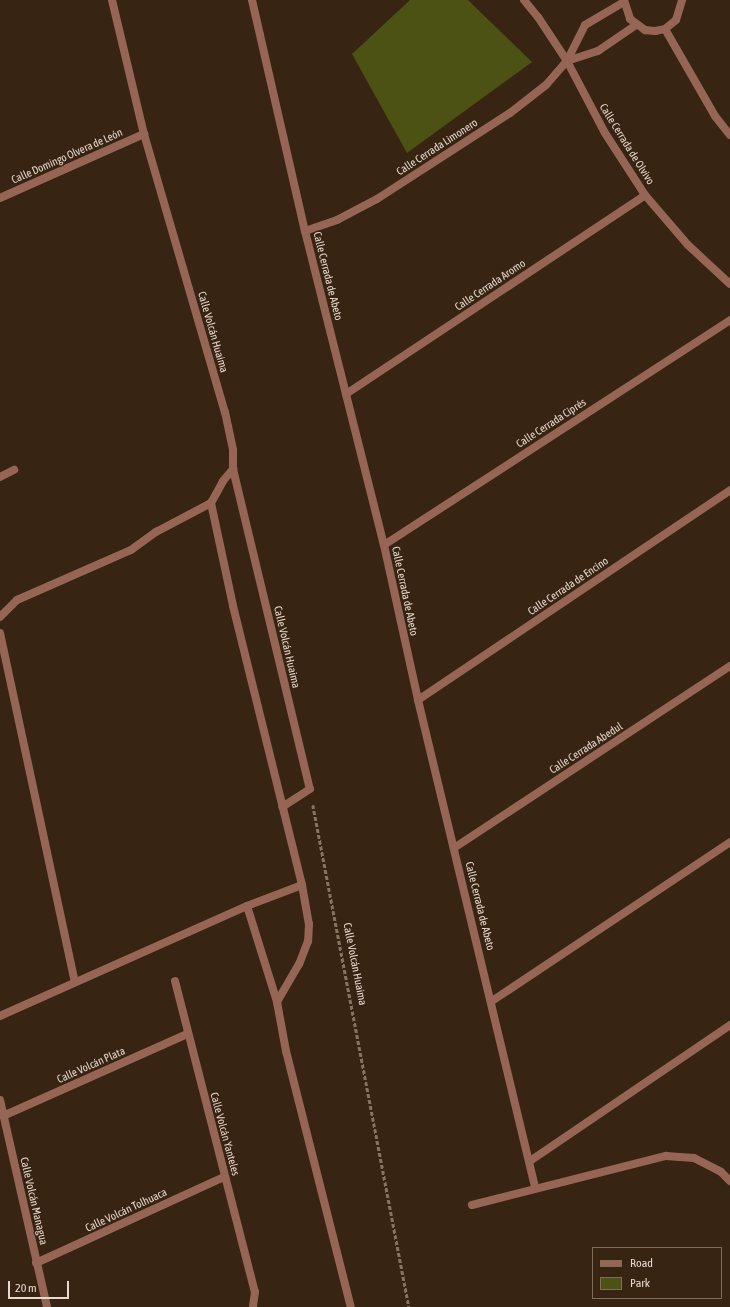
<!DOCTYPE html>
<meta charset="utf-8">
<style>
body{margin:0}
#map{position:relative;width:730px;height:1307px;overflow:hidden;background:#382412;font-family:"Asap Condensed",sans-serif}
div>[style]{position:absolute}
.green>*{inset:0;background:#4b5213}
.path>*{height:2.5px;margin-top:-1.25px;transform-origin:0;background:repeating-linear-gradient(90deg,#857465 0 4px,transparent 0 6px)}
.lane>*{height:8px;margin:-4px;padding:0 4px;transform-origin:4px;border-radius:4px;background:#976555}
.street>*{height:8px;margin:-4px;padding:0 4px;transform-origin:4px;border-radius:4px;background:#976555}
span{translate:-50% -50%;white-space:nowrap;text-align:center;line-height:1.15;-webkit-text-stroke:3px #382412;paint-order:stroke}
.street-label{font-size:11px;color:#e6d9ce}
.legend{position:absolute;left:592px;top:1247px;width:130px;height:52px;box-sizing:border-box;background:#382412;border:1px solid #7e6c5d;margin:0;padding:5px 7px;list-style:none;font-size:12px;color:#e6d9ce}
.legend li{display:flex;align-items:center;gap:8px;height:20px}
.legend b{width:20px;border:1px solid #7e6c5d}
.scale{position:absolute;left:8px;top:1281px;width:61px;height:18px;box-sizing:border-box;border:2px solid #e6d9ce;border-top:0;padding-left:5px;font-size:12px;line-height:14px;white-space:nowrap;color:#e6d9ce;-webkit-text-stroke:3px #382412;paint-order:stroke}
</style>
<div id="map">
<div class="green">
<i style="clip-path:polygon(410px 0,468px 0,532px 62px,407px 153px,352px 54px)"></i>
</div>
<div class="path">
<i style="left:313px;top:805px;width:511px;rotate:79.17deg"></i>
</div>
<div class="lane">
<i style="left:0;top:477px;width:16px;rotate:-27deg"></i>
</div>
<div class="street">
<i style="left:112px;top:0;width:138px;rotate:76.6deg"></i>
<i style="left:144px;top:134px;width:290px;rotate:73.8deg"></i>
<i style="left:225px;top:412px;width:39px;rotate:78deg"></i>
<i style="left:233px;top:450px;width:19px;rotate:90deg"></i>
<i style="left:233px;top:469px;width:329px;rotate:76.5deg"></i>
<i style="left:310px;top:789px;width:33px;rotate:147deg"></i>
<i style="left:252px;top:0;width:237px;rotate:77.1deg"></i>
<i style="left:305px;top:231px;width:324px;rotate:75.9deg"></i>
<i style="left:384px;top:545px;width:159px;rotate:77.6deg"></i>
<i style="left:418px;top:700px;width:501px;rotate:76.49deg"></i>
<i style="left:524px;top:0;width:22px;rotate:51deg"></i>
<i style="left:538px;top:17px;width:53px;rotate:56.6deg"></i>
<i style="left:567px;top:61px;width:81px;rotate:62.2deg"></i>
<i style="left:605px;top:133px;width:74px;rotate:57.2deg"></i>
<i style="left:645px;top:195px;width:66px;rotate:49.3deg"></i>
<i style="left:688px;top:245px;width:57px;rotate:42.9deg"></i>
<i style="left:624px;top:0;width:20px;rotate:72deg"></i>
<i style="left:630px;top:19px;width:19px;rotate:36deg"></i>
<i style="left:645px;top:30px;width:10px;rotate:6deg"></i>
<i style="left:655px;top:31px;width:10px;rotate:-11deg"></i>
<i style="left:665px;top:29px;width:14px;rotate:-39deg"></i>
<i style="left:676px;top:20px;width:21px;rotate:-73deg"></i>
<i style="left:665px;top:29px;width:100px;rotate:60.1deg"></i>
<i style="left:715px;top:116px;width:24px;rotate:52deg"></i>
<i style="left:567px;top:61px;width:33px;rotate:-18deg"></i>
<i style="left:598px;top:51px;width:46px;rotate:-34.4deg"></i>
<i style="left:0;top:198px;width:158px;rotate:-24deg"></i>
<i style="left:305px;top:231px;width:34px;rotate:-19deg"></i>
<i style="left:337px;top:220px;width:45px;rotate:-27.7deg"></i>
<i style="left:377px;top:199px;width:158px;rotate:-32.9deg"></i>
<i style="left:510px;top:113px;width:46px;rotate:-37.9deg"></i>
<i style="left:546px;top:85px;width:32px;rotate:-49deg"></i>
<i style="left:567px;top:61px;width:40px;rotate:-63.4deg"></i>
<i style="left:585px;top:25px;width:45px;rotate:-30.5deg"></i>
<i style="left:346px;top:394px;width:359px;rotate:-33.6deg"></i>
<i style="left:211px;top:503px;width:105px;rotate:77.9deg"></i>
<i style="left:233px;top:606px;width:287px;rotate:76.1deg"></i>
<i style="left:302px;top:885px;width:40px;rotate:80deg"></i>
<i style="left:309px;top:924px;width:17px;rotate:93deg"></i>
<i style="left:308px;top:941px;width:25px;rotate:111deg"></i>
<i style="left:299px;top:964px;width:44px;rotate:120.1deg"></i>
<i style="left:384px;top:545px;width:413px;rotate:-33deg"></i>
<i style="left:0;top:617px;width:24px;rotate:-45deg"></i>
<i style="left:17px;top:600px;width:124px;rotate:-23.7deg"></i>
<i style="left:131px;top:550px;width:31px;rotate:-36deg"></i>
<i style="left:156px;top:532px;width:62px;rotate:-27.8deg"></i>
<i style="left:211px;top:503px;width:25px;rotate:-61deg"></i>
<i style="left:223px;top:481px;width:16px;rotate:-50deg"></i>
<i style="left:0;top:633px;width:357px;rotate:77.9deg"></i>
<i style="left:418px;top:700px;width:376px;rotate:-33.9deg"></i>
<i style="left:454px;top:848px;width:331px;rotate:-33.4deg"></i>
<i style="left:247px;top:906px;width:101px;rotate:72.6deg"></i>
<i style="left:277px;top:1002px;width:50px;rotate:79.6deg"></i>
<i style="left:286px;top:1051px;width:264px;rotate:75.8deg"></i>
<i style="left:175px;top:981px;width:321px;rotate:75.6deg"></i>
<i style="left:255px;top:1292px;width:15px;rotate:98deg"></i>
<i style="left:492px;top:1001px;width:286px;rotate:-33.7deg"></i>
<i style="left:0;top:1016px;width:270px;rotate:-24deg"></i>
<i style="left:247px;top:906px;width:59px;rotate:-20.9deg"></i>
<i style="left:0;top:1100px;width:212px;rotate:77.2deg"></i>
<i style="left:3px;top:1116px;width:201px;rotate:-24deg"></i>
<i style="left:530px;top:1161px;width:242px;rotate:-34.2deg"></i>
<i style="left:472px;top:1205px;width:200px;rotate:-14.2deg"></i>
<i style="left:666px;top:1156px;width:28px;rotate:4deg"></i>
<i style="left:694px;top:1158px;width:30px;rotate:27deg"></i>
<i style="left:721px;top:1172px;width:13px;rotate:45deg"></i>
<i style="left:36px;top:1263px;width:207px;rotate:-24.6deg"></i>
</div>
<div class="street-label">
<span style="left:627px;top:144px;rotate:58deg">Calle Cerrada de Olvivo</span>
<span style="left:437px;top:147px;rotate:-33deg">Calle Cerrada Limonero</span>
<span style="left:67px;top:156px;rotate:-24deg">Calle Domingo Olvera de León</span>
<span style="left:328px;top:276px;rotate:76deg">Calle Cerrada de Abeto</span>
<span style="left:490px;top:285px;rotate:-34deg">Calle Cerrada Aromo</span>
<span style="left:213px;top:332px;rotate:74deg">Calle Volcán Huaima</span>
<span style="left:551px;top:423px;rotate:-33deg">Calle Cerrada Ciprés</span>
<span style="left:568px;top:586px;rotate:-34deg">Calle Cerrada de Encino</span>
<span style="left:405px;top:591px;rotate:78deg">Calle Cerrada de Abeto</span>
<span style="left:287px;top:647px;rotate:77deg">Calle Volcán Huaima</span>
<span style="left:586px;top:748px;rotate:-33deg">Calle Cerrada Abedul</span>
<span style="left:480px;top:906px;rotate:76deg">Calle Cerrada de Abeto</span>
<span style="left:355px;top:964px;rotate:79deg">Calle Volcán Huaima</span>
<span style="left:91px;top:1065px;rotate:-24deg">Calle Volcán Plata</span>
<span style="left:225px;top:1134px;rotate:75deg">Calle Volcán Yanteles</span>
<span style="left:34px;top:1201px;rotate:77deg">Calle Volcán Managua</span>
<span style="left:126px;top:1210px;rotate:-25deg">Calle Volcán Tolhuaca</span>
</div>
<ul class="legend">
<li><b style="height:5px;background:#976555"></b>Road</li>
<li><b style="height:11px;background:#4b5213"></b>Park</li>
</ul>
<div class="scale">20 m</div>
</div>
